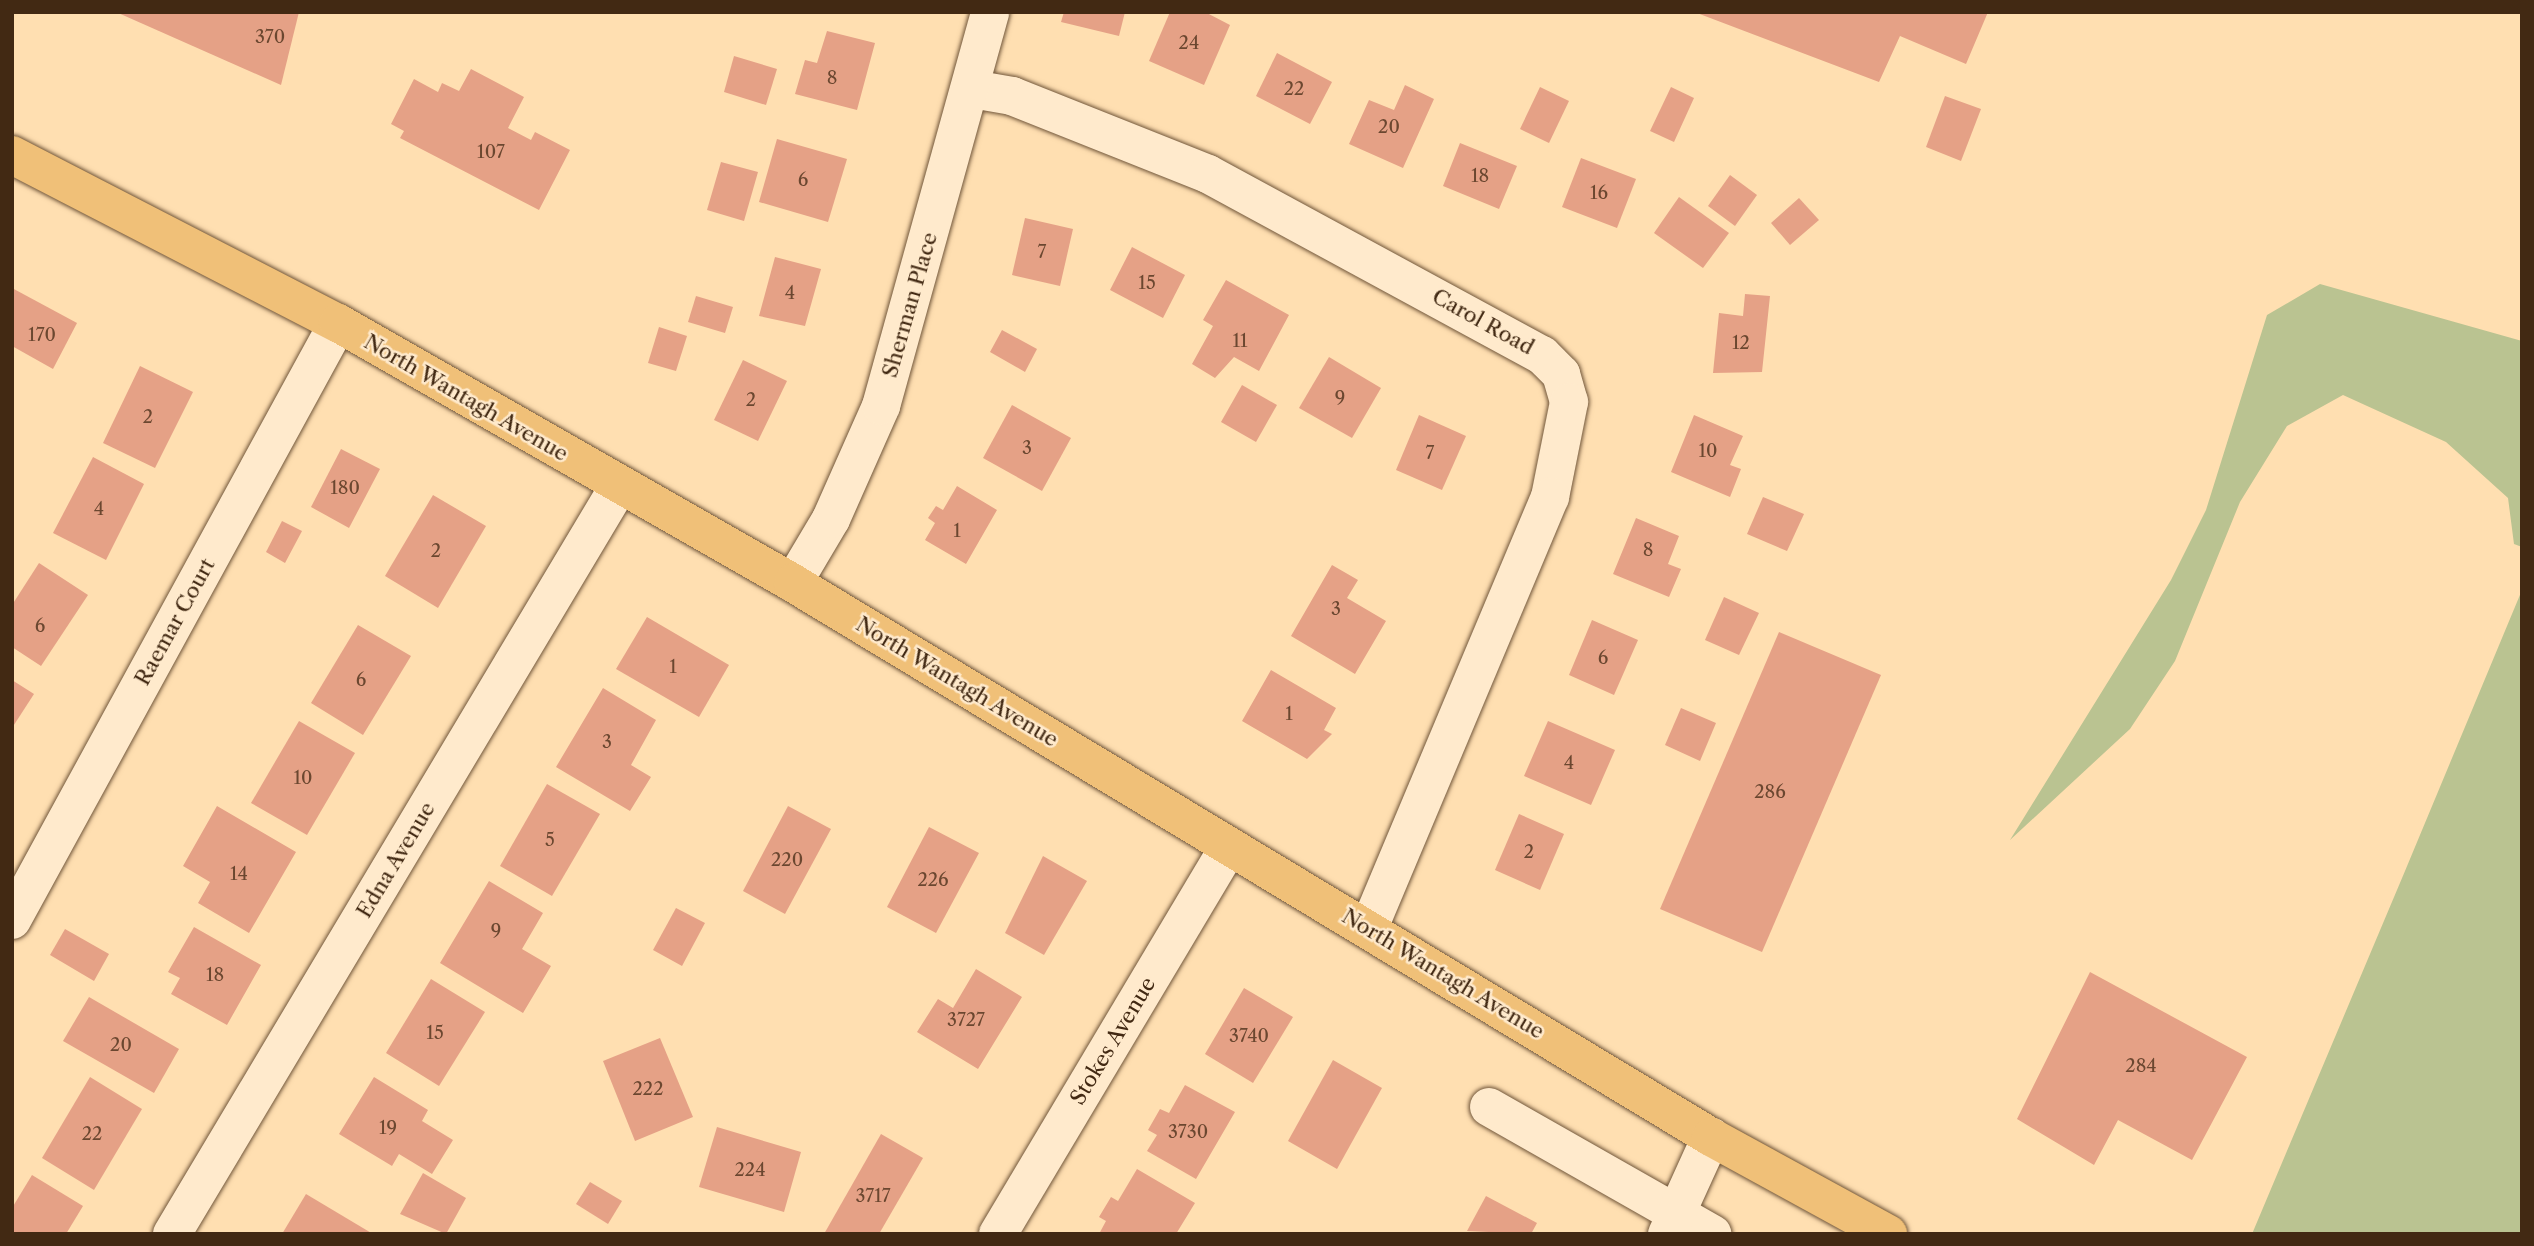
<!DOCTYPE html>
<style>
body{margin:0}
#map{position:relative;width:2534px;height:1246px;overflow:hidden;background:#ffdfb1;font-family:"Libre Caslon Text",serif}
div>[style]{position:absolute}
.green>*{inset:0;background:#bac391}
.building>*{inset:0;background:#e5a186}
.roads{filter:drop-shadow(0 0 2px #71563a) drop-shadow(0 0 2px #71563a)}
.minor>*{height:38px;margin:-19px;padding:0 19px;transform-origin:19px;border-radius:19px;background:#ffeacc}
.major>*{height:38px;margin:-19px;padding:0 19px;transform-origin:19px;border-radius:19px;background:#f0c078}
span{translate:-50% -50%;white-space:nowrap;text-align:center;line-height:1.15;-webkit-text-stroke:5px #ffeacc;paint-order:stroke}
.number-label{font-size:18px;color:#6b4730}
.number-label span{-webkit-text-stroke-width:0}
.street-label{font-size:21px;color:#422913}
.frame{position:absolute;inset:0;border:14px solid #422913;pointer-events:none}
</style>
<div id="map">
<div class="green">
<i style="clip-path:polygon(2320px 284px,2522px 341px,2522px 547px,2514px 544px,2508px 498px,2446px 442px,2343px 395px,2287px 426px,2240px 502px,2175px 661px,2130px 729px,2010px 840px,2171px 580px,2206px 510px,2267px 315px)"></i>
<i style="clip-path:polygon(2522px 590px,2522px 1234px,2252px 1234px,2405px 871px)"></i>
</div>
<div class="building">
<i style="clip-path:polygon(116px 12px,299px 12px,281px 85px)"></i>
<i style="clip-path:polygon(1064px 12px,1125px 12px,1119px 36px,1061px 22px)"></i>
<i style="clip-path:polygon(1170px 12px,1205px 12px,1230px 25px,1204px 85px,1149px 61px)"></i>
<i style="clip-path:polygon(1988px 12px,1966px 64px,1900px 36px,1879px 82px,1697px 13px)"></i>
<i style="clip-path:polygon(827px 31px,875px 43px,857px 110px,795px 94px,805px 60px,817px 63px)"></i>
<i style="clip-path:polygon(1277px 53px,1332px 82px,1310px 124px,1256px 96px)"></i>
<i style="clip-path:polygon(734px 56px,777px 69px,766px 105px,724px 92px)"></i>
<i style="clip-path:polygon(471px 69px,524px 97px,508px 128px,531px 140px,535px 132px,570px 150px,539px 210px,400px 138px,404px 131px,391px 124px,414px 79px,438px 92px,442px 83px,459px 91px)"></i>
<i style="clip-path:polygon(1405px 85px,1434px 99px,1403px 168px,1349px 144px,1369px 100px,1394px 110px)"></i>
<i style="clip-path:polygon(1540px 87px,1569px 101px,1549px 143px,1520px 129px)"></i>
<i style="clip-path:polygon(1671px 87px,1694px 98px,1674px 142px,1650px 131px)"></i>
<i style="clip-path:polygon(1945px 96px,1981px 109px,1961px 161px,1926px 147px)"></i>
<i style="clip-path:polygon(777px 139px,847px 159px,828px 222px,759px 202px)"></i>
<i style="clip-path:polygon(1460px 143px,1517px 166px,1499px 209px,1443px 186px)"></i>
<i style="clip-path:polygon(1581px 158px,1636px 179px,1617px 228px,1562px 207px)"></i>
<i style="clip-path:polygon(721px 162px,758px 172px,744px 221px,707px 210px)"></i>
<i style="clip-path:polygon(1730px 175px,1757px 195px,1735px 226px,1708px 206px)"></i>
<i style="clip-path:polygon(1679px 197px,1729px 233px,1703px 268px,1654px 233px)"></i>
<i style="clip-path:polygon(1799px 198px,1819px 220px,1790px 245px,1771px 223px)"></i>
<i style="clip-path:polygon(1025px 218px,1073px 229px,1060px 286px,1012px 275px)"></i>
<i style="clip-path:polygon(1132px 247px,1185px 275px,1163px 318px,1110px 290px)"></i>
<i style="clip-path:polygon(775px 257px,821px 269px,805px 326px,759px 316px)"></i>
<i style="clip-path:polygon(1226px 280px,1289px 315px,1259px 371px,1234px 357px,1215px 378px,1192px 364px,1213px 326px,1203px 320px)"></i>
<i style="clip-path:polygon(12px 288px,77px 323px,53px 369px,12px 346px)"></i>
<i style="clip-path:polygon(1745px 294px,1770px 296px,1762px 372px,1713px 373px,1719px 313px,1743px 316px)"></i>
<i style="clip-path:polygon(696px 296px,733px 307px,725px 333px,688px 322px)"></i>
<i style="clip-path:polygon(659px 327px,687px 336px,676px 371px,648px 363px)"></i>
<i style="clip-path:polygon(1002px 330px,1037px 349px,1025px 372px,990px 352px)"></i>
<i style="clip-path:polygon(1329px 357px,1381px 388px,1352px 438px,1299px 408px)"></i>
<i style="clip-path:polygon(743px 360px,787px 381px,758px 441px,714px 420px)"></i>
<i style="clip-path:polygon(140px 366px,193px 392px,155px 468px,103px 443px)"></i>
<i style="clip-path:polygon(1242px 385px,1277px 405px,1256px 442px,1221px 422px)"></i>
<i style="clip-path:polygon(1012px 405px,1071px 438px,1042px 491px,983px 458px)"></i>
<i style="clip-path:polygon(1419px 415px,1466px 436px,1442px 490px,1396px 470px)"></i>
<i style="clip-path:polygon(1694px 415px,1743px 436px,1730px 465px,1741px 469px,1730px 497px,1671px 472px)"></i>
<i style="clip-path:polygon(341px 449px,380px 469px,349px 528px,311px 507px)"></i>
<i style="clip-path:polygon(93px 457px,144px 484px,106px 560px,53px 533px)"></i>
<i style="clip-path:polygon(957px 486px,997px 510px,966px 564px,925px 540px,935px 523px,928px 518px,936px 506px,943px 510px)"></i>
<i style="clip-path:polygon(433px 495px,486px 526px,438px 608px,385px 576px)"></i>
<i style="clip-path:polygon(1763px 497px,1804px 514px,1787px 551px,1747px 534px)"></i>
<i style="clip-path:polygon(1636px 518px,1679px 536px,1668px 564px,1681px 569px,1669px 597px,1613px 574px)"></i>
<i style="clip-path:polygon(282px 521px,302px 531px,285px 563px,266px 552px)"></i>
<i style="clip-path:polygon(39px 563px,88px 595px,41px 666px,12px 647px,12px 605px)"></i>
<i style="clip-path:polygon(1332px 565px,1358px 580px,1347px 598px,1386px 621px,1355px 674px,1291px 636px)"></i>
<i style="clip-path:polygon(1724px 597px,1759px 613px,1739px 655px,1705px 640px)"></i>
<i style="clip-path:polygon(647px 617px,729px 665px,699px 717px,616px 669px)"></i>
<i style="clip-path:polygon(1592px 620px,1638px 640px,1614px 695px,1569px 675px)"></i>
<i style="clip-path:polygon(358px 625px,411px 656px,363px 735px,311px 703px)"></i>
<i style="clip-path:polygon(1779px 632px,1881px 675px,1762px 952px,1660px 909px)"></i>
<i style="clip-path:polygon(1271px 670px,1336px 708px,1324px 730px,1332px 734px,1307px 759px,1242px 721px)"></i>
<i style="clip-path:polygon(12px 680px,34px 694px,12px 728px)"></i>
<i style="clip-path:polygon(603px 688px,656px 720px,631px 765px,651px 777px,630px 811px,556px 767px)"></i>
<i style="clip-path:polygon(1681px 708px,1716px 723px,1700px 761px,1665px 745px)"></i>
<i style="clip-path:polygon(299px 721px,355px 753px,307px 835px,251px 803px)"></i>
<i style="clip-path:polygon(1548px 721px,1615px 750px,1591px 805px,1524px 776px)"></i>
<i style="clip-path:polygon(547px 784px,600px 814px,552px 896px,500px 866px)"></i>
<i style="clip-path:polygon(217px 806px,296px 852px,249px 933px,198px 903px,210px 882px,183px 866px)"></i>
<i style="clip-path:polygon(788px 806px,831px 829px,785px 914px,743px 891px)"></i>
<i style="clip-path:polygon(1519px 814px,1564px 834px,1540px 890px,1495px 870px)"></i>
<i style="clip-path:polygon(929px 827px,979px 853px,936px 933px,887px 907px)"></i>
<i style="clip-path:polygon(1043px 856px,1087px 881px,1044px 955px,1005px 933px)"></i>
<i style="clip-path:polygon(489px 881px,543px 913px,522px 949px,551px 966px,523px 1013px,440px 963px)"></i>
<i style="clip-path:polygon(676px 908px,705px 923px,682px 966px,653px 950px)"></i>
<i style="clip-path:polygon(194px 927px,261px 965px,227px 1025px,171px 994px,180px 978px,168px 972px)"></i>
<i style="clip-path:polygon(65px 929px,109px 954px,94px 981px,50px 955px)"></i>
<i style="clip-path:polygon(976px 969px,1022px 997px,978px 1069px,917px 1032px,938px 999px,953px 1008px)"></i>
<i style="clip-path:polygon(2090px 972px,2247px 1057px,2192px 1160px,2118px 1120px,2094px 1165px,2017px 1119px)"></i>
<i style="clip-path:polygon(431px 979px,485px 1012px,439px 1086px,386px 1053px)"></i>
<i style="clip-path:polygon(1244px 988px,1293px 1017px,1253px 1083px,1205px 1054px)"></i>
<i style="clip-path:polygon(89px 997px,179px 1049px,154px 1093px,63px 1041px)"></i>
<i style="clip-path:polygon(660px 1038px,693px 1117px,635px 1141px,603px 1061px)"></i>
<i style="clip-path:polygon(1333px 1060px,1382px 1088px,1337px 1169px,1288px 1141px)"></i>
<i style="clip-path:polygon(90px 1077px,142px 1109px,94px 1190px,42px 1158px)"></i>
<i style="clip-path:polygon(374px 1077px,428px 1110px,422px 1121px,453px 1140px,432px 1174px,399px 1154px,392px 1166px,339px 1134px)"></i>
<i style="clip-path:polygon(1185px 1085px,1235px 1112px,1196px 1179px,1147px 1151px,1157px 1135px,1148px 1130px,1160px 1109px,1169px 1113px)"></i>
<i style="clip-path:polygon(717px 1127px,801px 1152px,784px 1212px,699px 1187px)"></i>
<i style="clip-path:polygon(881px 1134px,923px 1158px,879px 1234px,824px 1234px)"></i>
<i style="clip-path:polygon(1137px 1169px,1195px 1203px,1176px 1234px,1099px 1234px,1106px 1221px,1099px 1217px,1111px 1197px,1118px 1201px)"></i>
<i style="clip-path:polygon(423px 1173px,466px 1198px,446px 1234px,400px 1214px)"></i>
<i style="clip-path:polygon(32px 1175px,83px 1206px,66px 1234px,12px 1234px,12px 1208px)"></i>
<i style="clip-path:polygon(590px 1182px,622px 1201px,608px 1224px,576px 1204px)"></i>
<i style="clip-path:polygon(306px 1194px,373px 1234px,282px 1234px)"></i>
<i style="clip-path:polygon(1486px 1196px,1537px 1223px,1531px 1234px,1467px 1231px)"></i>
</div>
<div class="roads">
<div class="minor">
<i style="left:972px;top:89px;width:41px;rotate:9.9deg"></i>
<i style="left:1012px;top:96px;width:211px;rotate:21.7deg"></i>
<i style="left:1208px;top:174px;width:380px;rotate:28.5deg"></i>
<i style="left:1542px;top:355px;width:27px;rotate:45deg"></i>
<i style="left:1561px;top:374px;width:29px;rotate:74deg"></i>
<i style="left:1569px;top:402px;width:97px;rotate:101.3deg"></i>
<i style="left:1550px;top:497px;width:469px;rotate:112.8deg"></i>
<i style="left:793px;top:583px;width:74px;rotate:-59.3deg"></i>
<i style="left:831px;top:519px;width:124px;rotate:-66.1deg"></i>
<i style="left:881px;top:406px;width:409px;rotate:-74.5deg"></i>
<i style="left:12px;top:920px;width:680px;rotate:-61.36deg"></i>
<i style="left:1489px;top:1107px;width:257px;rotate:29.6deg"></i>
<i style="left:172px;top:1234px;width:871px;rotate:-59.14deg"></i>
<i style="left:998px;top:1234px;width:451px;rotate:-59.2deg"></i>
<i style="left:1667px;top:1234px;width:107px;rotate:-65.6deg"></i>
</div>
<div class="major">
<i style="left:12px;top:155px;width:367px;rotate:27.3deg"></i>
<i style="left:338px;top:323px;width:524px;rotate:29.74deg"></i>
<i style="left:793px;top:583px;width:1072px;rotate:31.11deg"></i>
<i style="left:1711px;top:1137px;width:202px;rotate:28.7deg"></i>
</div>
</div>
<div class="number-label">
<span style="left:270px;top:37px">370</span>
<span style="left:1189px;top:43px">24</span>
<span style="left:832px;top:78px">8</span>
<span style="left:1294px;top:89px">22</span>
<span style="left:1389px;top:127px">20</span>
<span style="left:491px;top:152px">107</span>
<span style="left:1480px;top:176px">18</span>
<span style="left:803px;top:180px">6</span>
<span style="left:1599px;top:193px">16</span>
<span style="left:1042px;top:252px">7</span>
<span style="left:1147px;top:283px">15</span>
<span style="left:790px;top:293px">4</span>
<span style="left:42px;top:335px">170</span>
<span style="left:1240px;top:341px">11</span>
<span style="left:1741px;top:343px">12</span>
<span style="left:1340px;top:398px">9</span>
<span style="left:751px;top:400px">2</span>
<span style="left:148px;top:417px">2</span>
<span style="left:1027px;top:448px">3</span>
<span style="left:1708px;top:451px">10</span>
<span style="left:1430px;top:453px">7</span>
<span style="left:345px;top:488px">180</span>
<span style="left:99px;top:509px">4</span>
<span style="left:957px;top:531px">1</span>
<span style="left:1648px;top:550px">8</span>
<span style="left:436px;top:551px">2</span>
<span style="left:1336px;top:609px">3</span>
<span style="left:40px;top:626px">6</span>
<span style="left:1603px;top:658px">6</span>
<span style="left:673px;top:667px">1</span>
<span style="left:361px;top:680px">6</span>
<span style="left:1289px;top:714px">1</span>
<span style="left:607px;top:742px">3</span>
<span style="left:1569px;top:763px">4</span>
<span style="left:303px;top:778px">10</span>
<span style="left:1770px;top:792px">286</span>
<span style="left:550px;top:840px">5</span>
<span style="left:1529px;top:852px">2</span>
<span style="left:787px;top:860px">220</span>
<span style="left:239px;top:874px">14</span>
<span style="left:933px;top:880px">226</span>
<span style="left:496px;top:931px">9</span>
<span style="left:215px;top:975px">18</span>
<span style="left:966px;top:1020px">3727</span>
<span style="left:435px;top:1033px">15</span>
<span style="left:1249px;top:1036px">3740</span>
<span style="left:121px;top:1045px">20</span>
<span style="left:2141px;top:1066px">284</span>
<span style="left:648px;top:1089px">222</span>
<span style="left:388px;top:1128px">19</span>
<span style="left:1188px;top:1132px">3730</span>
<span style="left:92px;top:1134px">22</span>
<span style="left:750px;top:1170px">224</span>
<span style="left:873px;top:1196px">3717</span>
</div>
<div class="street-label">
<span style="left:910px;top:305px;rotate:-74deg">Sherman Place</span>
<span style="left:1483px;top:322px;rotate:29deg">Carol Road</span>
<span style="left:466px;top:398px;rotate:30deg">North Wantagh Avenue</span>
<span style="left:175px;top:622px;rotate:-61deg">Raemar Court</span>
<span style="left:957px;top:682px;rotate:31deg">North Wantagh Avenue</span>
<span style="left:396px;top:860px;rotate:-59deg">Edna Avenue</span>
<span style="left:1443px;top:974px;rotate:31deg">North Wantagh Avenue</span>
<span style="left:1113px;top:1041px;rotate:-59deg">Stokes Avenue</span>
</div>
<div class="frame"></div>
</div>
